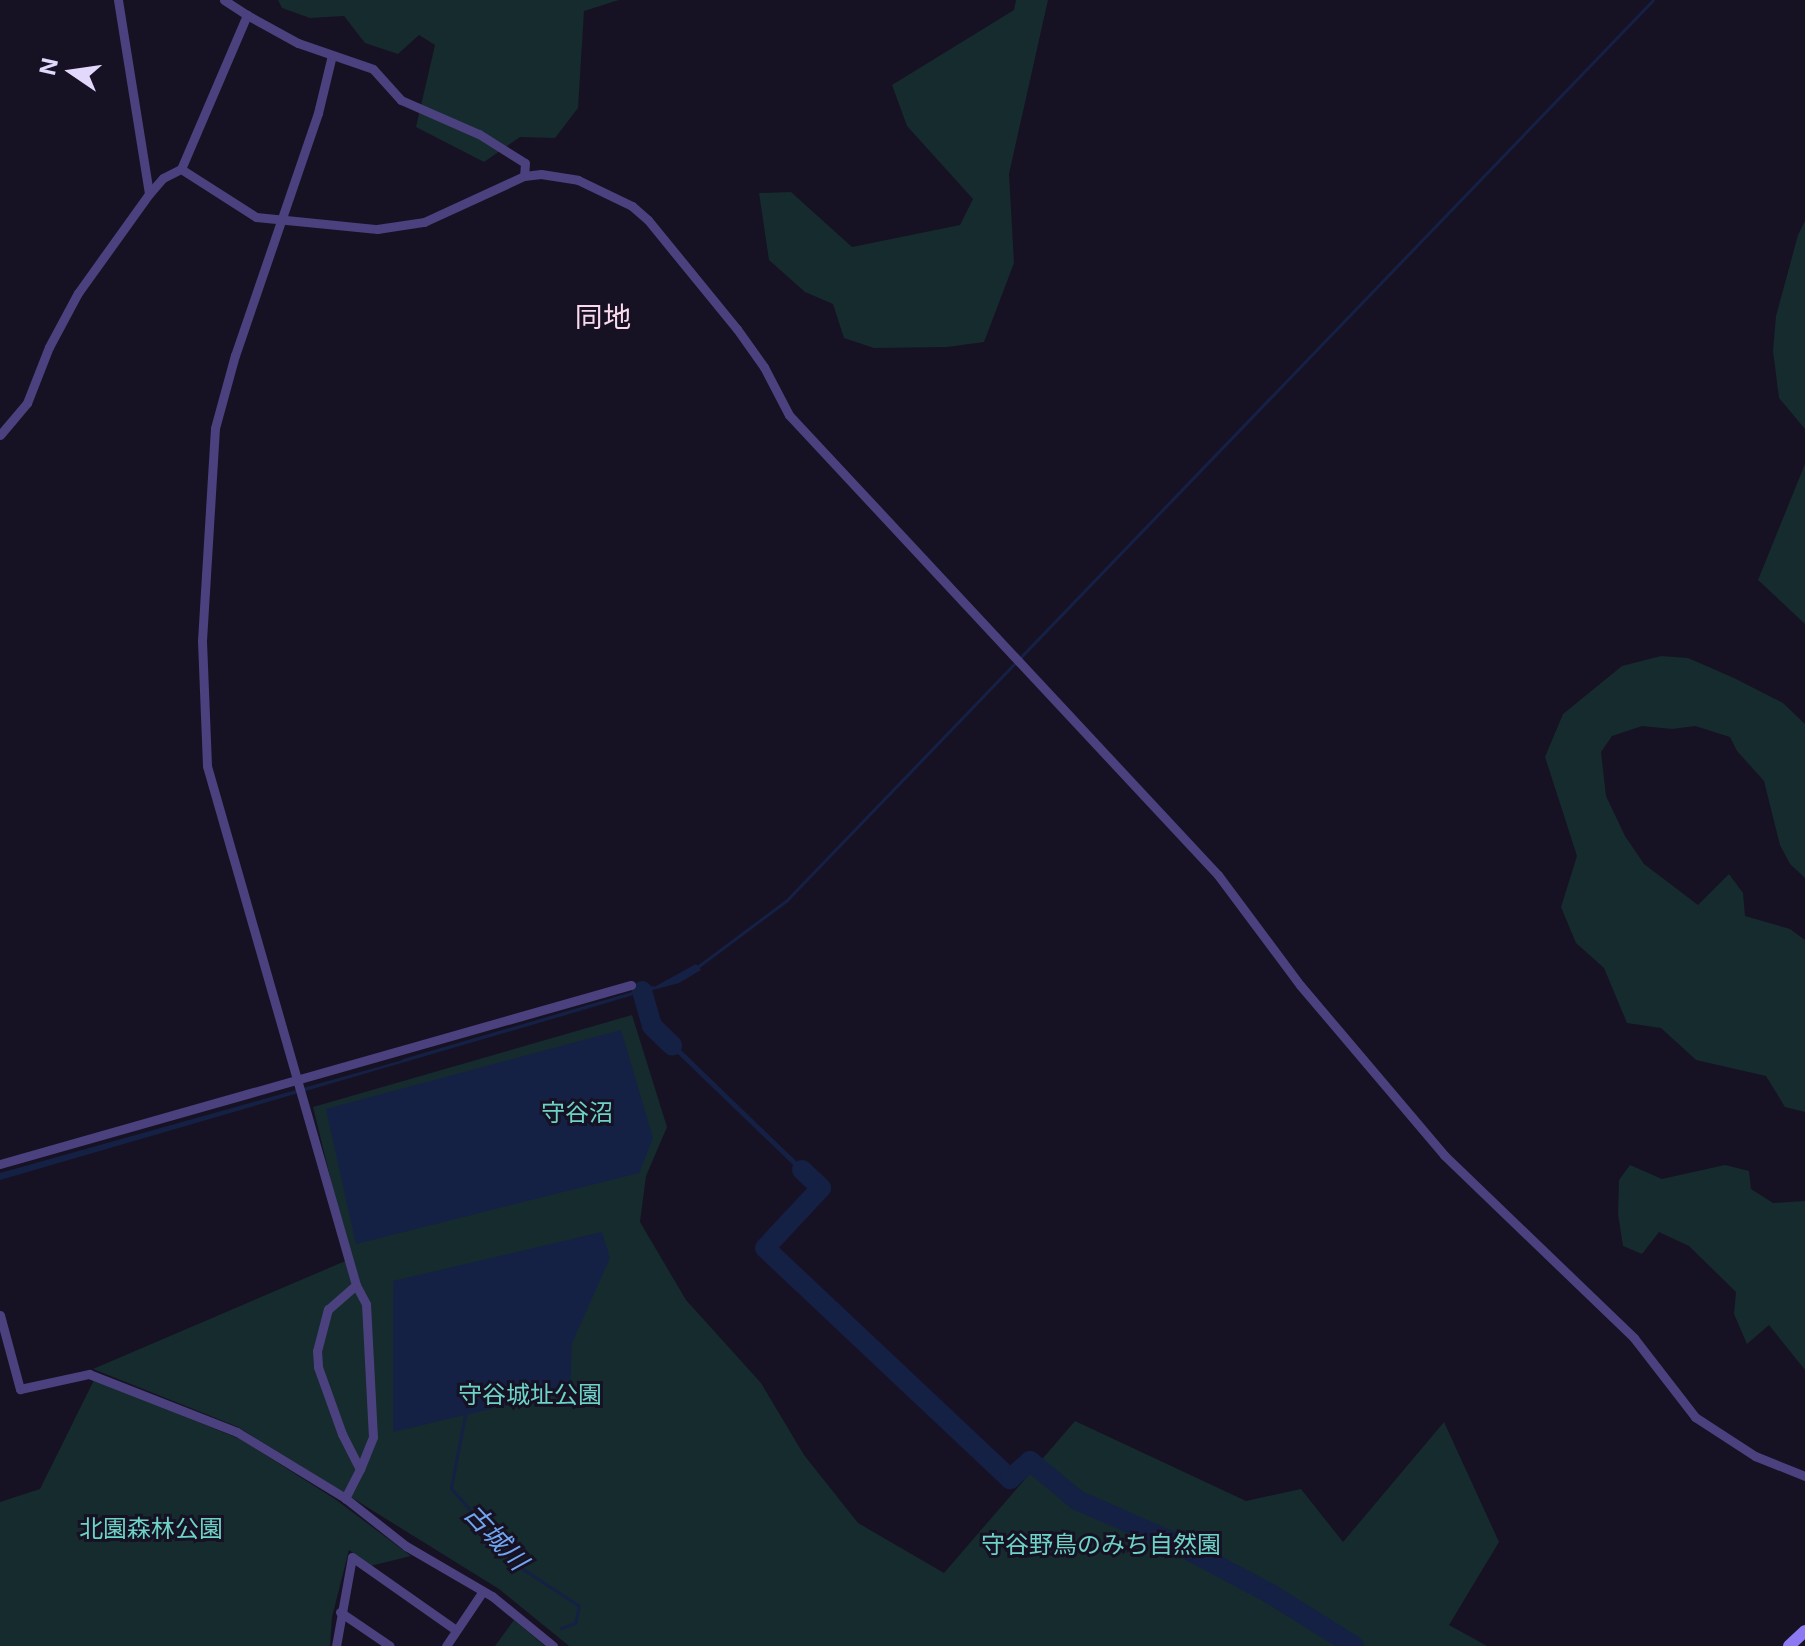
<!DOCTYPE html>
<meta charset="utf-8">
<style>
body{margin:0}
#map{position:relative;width:1805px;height:1646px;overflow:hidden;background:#171124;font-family:Inter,"Noto Sans JP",sans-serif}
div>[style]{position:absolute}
.green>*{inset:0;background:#152b2d}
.water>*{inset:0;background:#142145}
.stream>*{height:3px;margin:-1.5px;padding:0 1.5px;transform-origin:1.5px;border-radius:1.5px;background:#142145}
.river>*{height:20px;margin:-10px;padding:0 10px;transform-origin:10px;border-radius:10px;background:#142145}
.street>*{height:9px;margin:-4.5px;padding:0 4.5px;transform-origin:4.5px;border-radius:4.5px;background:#4b417e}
.secondary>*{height:12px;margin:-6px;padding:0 6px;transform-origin:6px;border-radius:6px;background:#8b7af1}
span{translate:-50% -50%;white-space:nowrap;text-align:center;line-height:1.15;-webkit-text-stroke:6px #171124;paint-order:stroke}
.park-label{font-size:24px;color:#6cd3c6}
.water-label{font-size:26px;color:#71a5f0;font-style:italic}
.quarter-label{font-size:28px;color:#fbdaeb}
.north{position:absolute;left:32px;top:32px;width:80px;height:80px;-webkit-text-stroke:6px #171124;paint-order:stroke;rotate:283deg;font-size:22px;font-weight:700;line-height:32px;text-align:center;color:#e1d8fb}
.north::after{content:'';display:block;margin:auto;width:28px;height:36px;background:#e1d8fb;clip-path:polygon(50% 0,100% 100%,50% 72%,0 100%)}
</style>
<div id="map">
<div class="green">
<i style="clip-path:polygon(278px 0,619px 0,584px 11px,578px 108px,555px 138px,520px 137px,484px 162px,416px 127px,435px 45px,419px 35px,398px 54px,365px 43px,344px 16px,310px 18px,282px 8px)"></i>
<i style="clip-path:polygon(1016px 0,1048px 0,1009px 174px,1014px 263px,984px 342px,947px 347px,874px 348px,844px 338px,833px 304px,805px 292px,769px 260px,759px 193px,791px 192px,852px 247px,960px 225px,973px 199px,907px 126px,892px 85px,1014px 10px)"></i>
<i style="clip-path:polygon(1805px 221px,1805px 429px,1779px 398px,1773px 351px,1776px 316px,1798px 235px)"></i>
<i style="clip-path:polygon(1805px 464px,1805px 624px,1758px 580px)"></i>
<i style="clip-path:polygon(1661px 656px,1688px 658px,1734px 678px,1783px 703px,1805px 724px,1805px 878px,1790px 864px,1780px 845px,1764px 781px,1737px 751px,1730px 737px,1695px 726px,1672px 729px,1642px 726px,1612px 736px,1601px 752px,1606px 796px,1625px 836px,1644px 864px,1698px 905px,1729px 874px,1743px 893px,1745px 916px,1790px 929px,1805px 940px,1805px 1112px,1785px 1107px,1766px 1076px,1696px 1060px,1661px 1028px,1627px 1023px,1604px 968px,1576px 943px,1561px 907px,1577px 856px,1545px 757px,1563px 714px,1622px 666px)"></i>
<i style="clip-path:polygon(632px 1015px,667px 1127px,646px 1176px,640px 1222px,686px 1300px,761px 1383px,804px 1455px,858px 1523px,944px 1573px,1075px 1421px,1246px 1501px,1301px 1489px,1343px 1542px,1444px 1422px,1499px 1542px,1449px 1625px,1487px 1646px,569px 1646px,499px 1589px,238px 1427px,93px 1369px,350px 1259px,313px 1107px)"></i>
<i style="clip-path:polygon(1630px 1165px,1662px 1179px,1725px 1165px,1749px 1171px,1751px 1189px,1773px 1203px,1805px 1201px,1805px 1370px,1769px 1325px,1747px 1344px,1734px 1314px,1736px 1292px,1689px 1246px,1659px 1232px,1642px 1254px,1623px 1246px,1618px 1214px,1619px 1180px)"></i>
<i style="clip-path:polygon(94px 1380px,240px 1439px,335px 1499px,411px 1556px,370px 1566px,349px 1550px,332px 1617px,330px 1646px,0 1646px,0 1502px,40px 1489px)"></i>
<i style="clip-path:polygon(514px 1620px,545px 1646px,495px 1646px)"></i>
</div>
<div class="water">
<i style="clip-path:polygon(696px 964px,701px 970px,679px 983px,645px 992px,655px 1025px,824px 1188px,817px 1188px,653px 1030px,645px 992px,0 1180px,0 1173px,645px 992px)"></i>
<i style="clip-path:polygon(621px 1030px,653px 1138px,639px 1173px,356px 1244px,326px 1109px)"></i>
<i style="clip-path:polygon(602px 1232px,610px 1258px,572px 1343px,570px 1390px,393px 1432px,393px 1281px)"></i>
</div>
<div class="stream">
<i style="left:696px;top:968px;width:112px;rotate:-36.7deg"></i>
<i style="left:786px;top:901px;width:1250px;rotate:-46.1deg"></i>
<i style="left:403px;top:1060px;width:260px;rotate:-16.3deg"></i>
<i style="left:465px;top:1415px;width:74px;rotate:100.9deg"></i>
<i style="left:451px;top:1488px;width:101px;rotate:49.4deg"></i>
<i style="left:517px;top:1565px;width:74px;rotate:33.5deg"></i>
<i style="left:579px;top:1606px;width:17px;rotate:103deg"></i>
<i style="left:575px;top:1623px;width:15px;rotate:160deg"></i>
</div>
<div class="river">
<i style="left:642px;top:991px;width:36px;rotate:74deg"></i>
<i style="left:652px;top:1026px;width:28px;rotate:44deg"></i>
<i style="left:802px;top:1170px;width:26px;rotate:43deg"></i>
<i style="left:821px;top:1188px;width:82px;rotate:133deg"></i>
<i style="left:765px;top:1248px;width:337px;rotate:43.3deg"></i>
<i style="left:1010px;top:1479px;width:27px;rotate:-42deg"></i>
<i style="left:1030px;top:1461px;width:61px;rotate:39.7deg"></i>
<i style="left:1077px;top:1500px;width:107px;rotate:23.7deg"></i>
<i style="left:1175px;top:1543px;width:109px;rotate:28deg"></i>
<i style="left:1271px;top:1594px;width:98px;rotate:32.1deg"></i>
</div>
<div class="street">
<i style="left:118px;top:0;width:196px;rotate:80.9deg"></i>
<i style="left:224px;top:0;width:27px;rotate:33deg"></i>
<i style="left:332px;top:55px;width:60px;rotate:103.6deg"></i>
<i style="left:318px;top:113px;width:256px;rotate:108.9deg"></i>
<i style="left:235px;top:355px;width:76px;rotate:105.3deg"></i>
<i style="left:215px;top:428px;width:213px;rotate:93.5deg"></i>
<i style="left:202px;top:641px;width:125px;rotate:87.7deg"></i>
<i style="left:207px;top:766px;width:540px;rotate:73.98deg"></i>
<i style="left:356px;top:1285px;width:37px;rotate:139deg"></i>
<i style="left:328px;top:1309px;width:43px;rotate:104.7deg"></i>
<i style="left:317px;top:1351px;width:16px;rotate:86deg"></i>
<i style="left:318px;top:1367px;width:71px;rotate:70.3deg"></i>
<i style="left:342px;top:1434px;width:39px;rotate:63deg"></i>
<i style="left:360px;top:1469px;width:33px;rotate:117deg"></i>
<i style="left:181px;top:169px;width:89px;rotate:32.6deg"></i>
<i style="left:256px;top:217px;width:122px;rotate:5.7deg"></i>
<i style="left:377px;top:229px;width:48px;rotate:-8.5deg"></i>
<i style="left:424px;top:222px;width:110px;rotate:-24.7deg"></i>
<i style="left:524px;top:176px;width:17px;rotate:-7deg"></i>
<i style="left:541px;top:174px;width:37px;rotate:9deg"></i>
<i style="left:578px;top:180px;width:60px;rotate:25.7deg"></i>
<i style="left:632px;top:206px;width:21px;rotate:41deg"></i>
<i style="left:648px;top:220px;width:141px;rotate:50.8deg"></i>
<i style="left:737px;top:329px;width:47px;rotate:54.6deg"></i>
<i style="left:764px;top:367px;width:54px;rotate:62.5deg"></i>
<i style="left:789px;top:415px;width:629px;rotate:47deg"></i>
<i style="left:1218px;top:875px;width:137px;rotate:53.3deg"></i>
<i style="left:1300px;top:985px;width:223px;rotate:49.7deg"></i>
<i style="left:1444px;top:1155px;width:264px;rotate:43.9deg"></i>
<i style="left:1634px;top:1338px;width:100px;rotate:52.3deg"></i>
<i style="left:1695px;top:1417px;width:72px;rotate:33deg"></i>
<i style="left:1755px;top:1456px;width:54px;rotate:21.8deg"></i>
<i style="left:0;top:435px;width:42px;rotate:-49.8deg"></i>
<i style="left:27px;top:403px;width:60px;rotate:-68.6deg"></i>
<i style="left:49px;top:347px;width:61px;rotate:-61.8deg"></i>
<i style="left:78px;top:293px;width:122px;rotate:-54.4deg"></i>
<i style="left:149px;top:194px;width:21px;rotate:-49deg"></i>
<i style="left:163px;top:178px;width:20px;rotate:-27deg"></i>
<i style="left:181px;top:169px;width:168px;rotate:-66.8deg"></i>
<i style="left:247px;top:15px;width:58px;rotate:28.8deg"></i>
<i style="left:298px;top:43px;width:79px;rotate:19.1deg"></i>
<i style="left:373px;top:69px;width:42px;rotate:47.9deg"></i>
<i style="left:401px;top:100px;width:85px;rotate:23.6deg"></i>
<i style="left:479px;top:134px;width:54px;rotate:32.2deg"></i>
<i style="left:525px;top:163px;width:13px;rotate:94deg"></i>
<i style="left:0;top:1164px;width:656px;rotate:-15.84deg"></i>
<i style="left:356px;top:1285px;width:21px;rotate:62deg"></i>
<i style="left:366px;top:1304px;width:133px;rotate:87deg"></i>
<i style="left:373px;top:1437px;width:35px;rotate:112deg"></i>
<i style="left:0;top:1315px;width:77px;rotate:74.9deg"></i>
<i style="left:20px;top:1389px;width:71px;rotate:-12.3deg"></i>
<i style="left:89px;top:1374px;width:159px;rotate:21.4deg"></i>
<i style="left:237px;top:1432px;width:127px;rotate:31.4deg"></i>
<i style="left:345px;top:1498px;width:78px;rotate:38.2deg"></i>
<i style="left:406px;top:1546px;width:99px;rotate:30.2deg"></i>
<i style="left:492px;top:1596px;width:79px;rotate:39.3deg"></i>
<i style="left:340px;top:1612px;width:60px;rotate:34.2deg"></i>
<i style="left:336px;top:1646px;width:90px;rotate:-79.8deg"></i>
<i style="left:352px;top:1557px;width:127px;rotate:35.1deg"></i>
<i style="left:446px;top:1646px;width:66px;rotate:-56.1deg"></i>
</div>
<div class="secondary">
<i style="left:1789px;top:1646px;width:22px;rotate:-43deg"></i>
</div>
<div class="park-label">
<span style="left:577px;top:1113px">守谷沼</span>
<span style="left:530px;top:1395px">守谷城址公園</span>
<span style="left:151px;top:1529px">北園森林公園</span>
<span style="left:1101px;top:1545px">守谷野鳥のみち自然園</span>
</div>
<div class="water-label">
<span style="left:496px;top:1537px;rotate:47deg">古城川</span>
</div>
<div class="quarter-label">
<span style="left:603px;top:317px">同地</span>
</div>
<div class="north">N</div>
</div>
